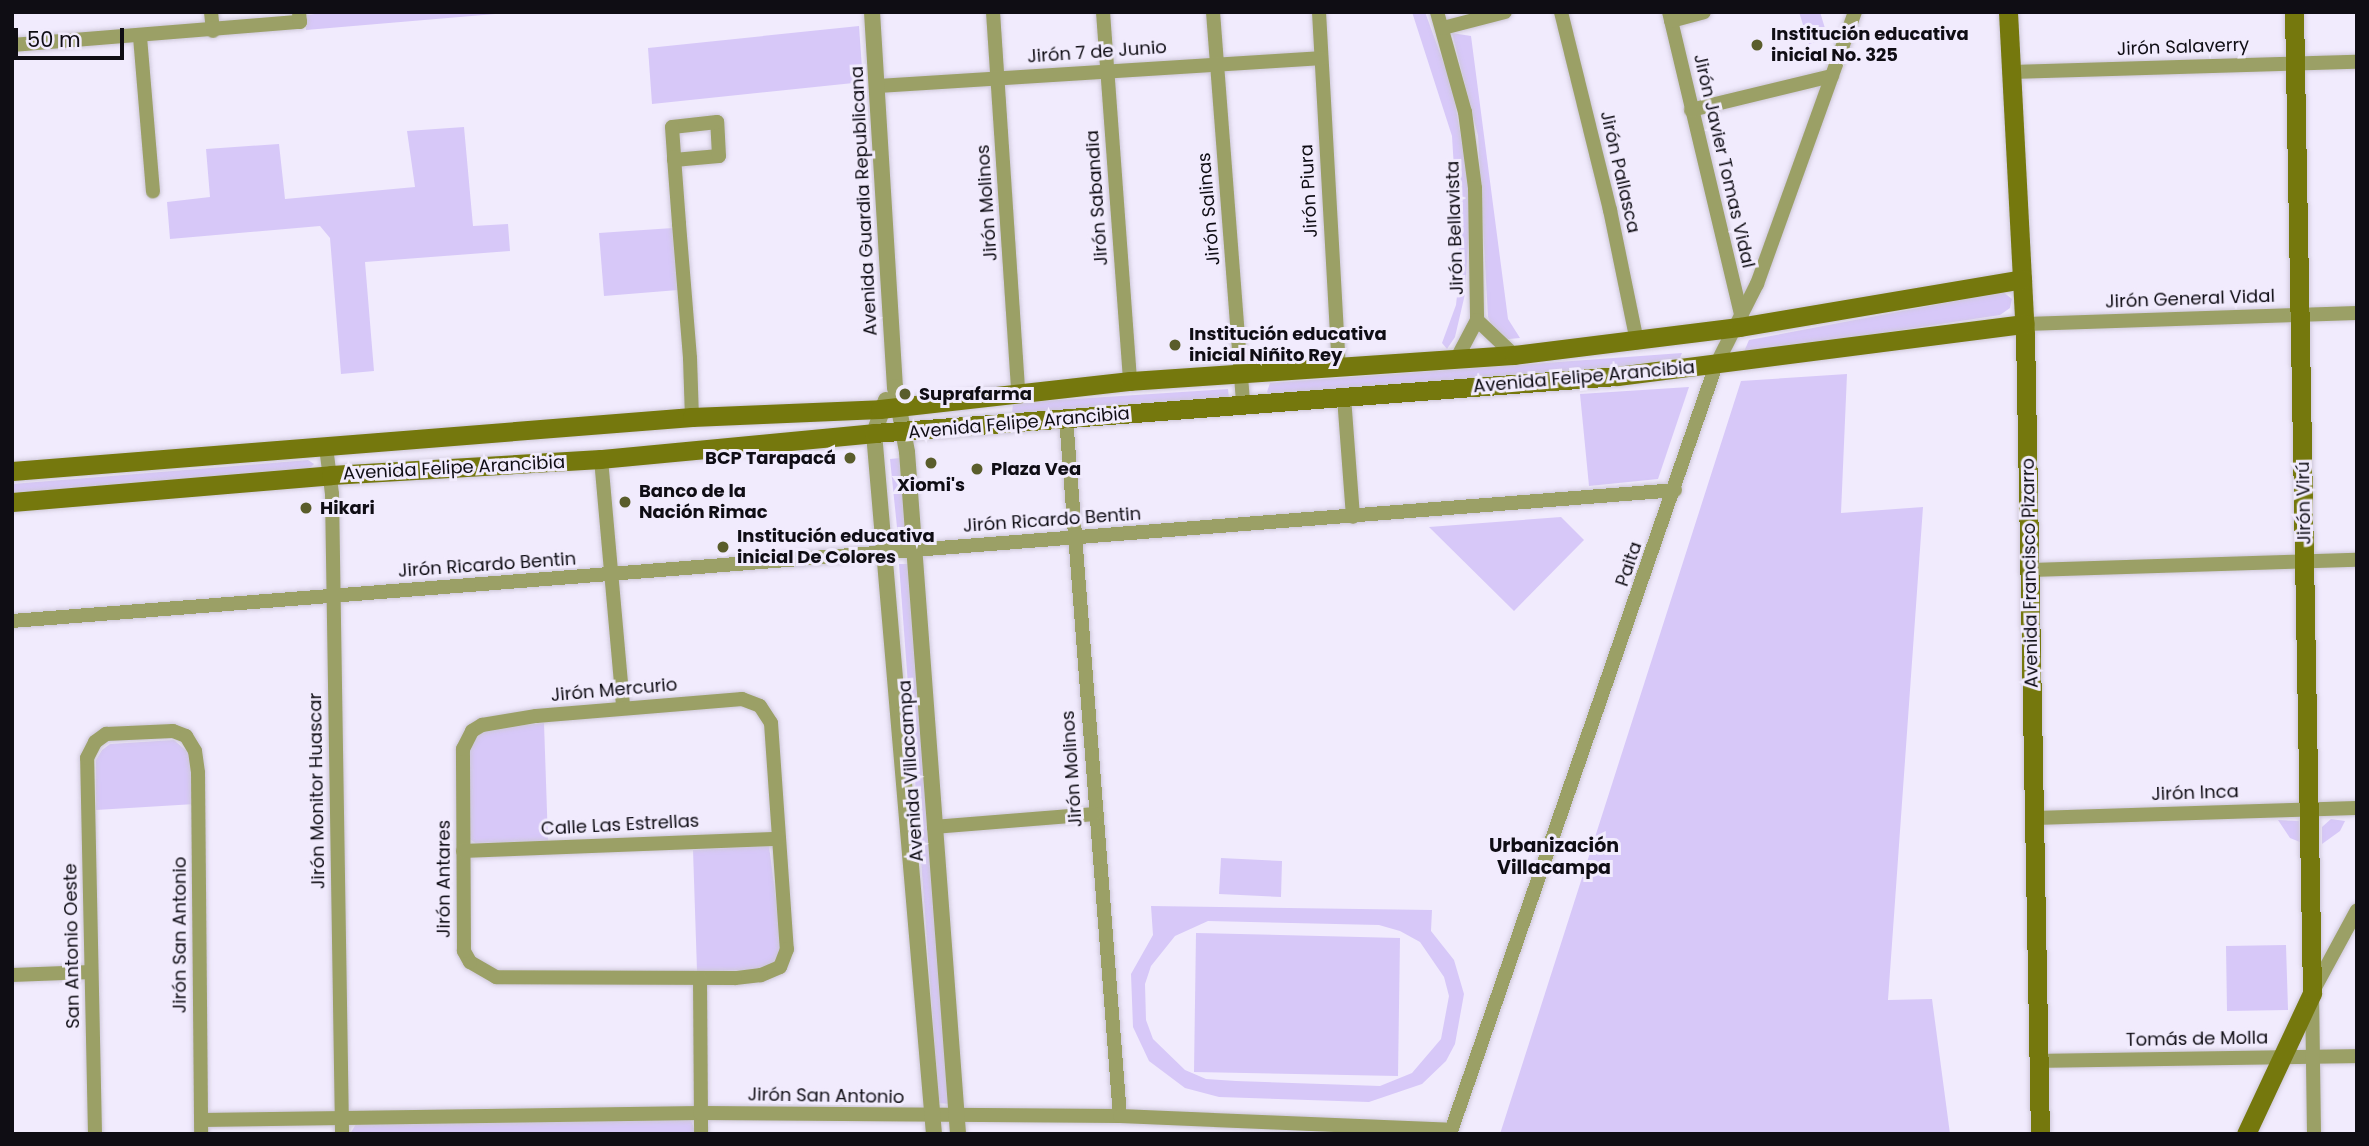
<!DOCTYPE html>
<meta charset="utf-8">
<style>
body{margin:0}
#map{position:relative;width:2369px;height:1146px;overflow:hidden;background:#f1ebfd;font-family:Poppins,sans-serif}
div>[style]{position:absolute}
.green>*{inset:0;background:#d7c8f8}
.roads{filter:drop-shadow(0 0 2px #cdc7d8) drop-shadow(0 0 2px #cdc7d8)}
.minor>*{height:14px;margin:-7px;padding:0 7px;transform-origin:7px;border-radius:7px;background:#9ba066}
.tertiary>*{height:16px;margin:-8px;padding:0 8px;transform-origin:8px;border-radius:8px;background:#9ba066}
.secondary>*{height:19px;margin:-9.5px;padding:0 9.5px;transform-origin:9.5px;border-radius:9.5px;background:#75780d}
.dots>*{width:19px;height:19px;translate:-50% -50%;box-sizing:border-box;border:4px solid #f1ebfd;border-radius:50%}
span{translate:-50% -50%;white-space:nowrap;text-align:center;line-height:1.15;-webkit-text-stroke:6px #f1ebfd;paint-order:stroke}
.poi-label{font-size:18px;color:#0f0d14;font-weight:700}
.left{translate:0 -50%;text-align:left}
.right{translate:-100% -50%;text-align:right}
.street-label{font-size:18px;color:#0f0d14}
.neighbourhood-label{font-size:19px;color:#0f0d14;font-weight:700}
.frame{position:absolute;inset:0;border:14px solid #0f0d14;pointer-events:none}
.scale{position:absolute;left:14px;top:28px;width:110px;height:32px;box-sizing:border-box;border:4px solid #0f0d14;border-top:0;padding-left:9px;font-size:21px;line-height:24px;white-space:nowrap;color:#0f0d14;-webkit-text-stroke:5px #f1ebfd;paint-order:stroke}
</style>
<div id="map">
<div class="green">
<i style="clip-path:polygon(334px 12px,518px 12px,306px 30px,305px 15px)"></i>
<i style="clip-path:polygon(1412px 12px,1425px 12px,1452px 86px,1471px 195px,1465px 294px,1455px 337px,1447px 349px,1442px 343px,1456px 305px,1460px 267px,1452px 136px)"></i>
<i style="clip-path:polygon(1799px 12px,1820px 12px,1828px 38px,1809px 44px)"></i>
<i style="clip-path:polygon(859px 26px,863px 82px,652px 104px,648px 48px)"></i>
<i style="clip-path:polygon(1452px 33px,1471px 36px,1508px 319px,1520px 338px,1498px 340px,1488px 317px,1478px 136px)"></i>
<i style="clip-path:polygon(464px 127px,473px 226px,508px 224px,510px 251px,365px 262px,374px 371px,341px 374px,330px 238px,320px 226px,170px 239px,167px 202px,210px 197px,206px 149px,279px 144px,285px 199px,415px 187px,407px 131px)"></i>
<i style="clip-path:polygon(673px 228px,678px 290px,604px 296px,599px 233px)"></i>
<i style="clip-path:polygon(2003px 292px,2012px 299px,2010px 308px,2000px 315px,1743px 354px,1749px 340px)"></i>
<i style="clip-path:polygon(1682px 353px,1678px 362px,1270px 396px,1267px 392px,1270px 383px)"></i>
<i style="clip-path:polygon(1847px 374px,1841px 513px,1923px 507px,1888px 1000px,1932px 999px,1950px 1134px,1500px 1134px,1741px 381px)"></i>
<i style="clip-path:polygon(1689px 387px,1658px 479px,1589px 486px,1580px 394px)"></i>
<i style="clip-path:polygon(1228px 389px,1229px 398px,1012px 415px,1013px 403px)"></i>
<i style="clip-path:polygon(900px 458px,908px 536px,898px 537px,890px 459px)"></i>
<i style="clip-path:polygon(308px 460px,314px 464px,310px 468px,12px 495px,12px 484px)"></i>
<i style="clip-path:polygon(1561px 517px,1584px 540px,1514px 611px,1429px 527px)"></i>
<i style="clip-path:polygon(899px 564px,911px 564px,948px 1104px,939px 1103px)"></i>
<i style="clip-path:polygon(544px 723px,548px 841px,475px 843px,470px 839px,467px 751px,470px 740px,485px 729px)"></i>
<i style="clip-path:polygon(174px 740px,190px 754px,195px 804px,96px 810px,96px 760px,102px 750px,110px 744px)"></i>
<i style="clip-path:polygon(2331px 819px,2345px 821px,2340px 831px,2322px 844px,2322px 827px)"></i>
<i style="clip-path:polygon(2278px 820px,2299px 821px,2300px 842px,2290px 838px)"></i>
<i style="clip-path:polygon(769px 846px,783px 954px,779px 962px,760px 970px,697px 971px,693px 850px)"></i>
<i style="clip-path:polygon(1221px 858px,1282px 861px,1281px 897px,1219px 894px)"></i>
<i style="clip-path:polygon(evenodd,1151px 906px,1432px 910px,1431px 931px,1454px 960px,1464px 994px,1455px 1044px,1446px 1061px,1422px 1084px,1369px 1102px,1219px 1097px,1185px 1088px,1149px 1061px,1133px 1027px,1131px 974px,1153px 935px,1151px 906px,1208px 921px,1379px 925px,1400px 931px,1420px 942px,1444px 977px,1449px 996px,1441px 1039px,1412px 1073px,1380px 1086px,1236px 1081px,1206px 1079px,1185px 1070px,1153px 1039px,1146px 1020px,1145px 984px,1151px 966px,1175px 936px,1208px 921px)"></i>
<i style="clip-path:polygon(1196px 933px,1400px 938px,1398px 1076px,1194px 1072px)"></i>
<i style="clip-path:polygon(2286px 945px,2288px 1010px,2227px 1011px,2226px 946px)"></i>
<i style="clip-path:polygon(691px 1120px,696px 1134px,350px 1134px,356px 1124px)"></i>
</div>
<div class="roads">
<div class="minor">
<i style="left:211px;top:12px;width:19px;rotate:84deg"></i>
<i style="left:993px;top:12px;width:381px;rotate:86.2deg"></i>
<i style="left:1103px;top:12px;width:370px;rotate:85.8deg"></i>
<i style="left:1213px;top:12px;width:392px;rotate:85.6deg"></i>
<i style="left:1319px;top:12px;width:357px;rotate:86.8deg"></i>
<i style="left:1437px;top:12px;width:104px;rotate:74.4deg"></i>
<i style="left:1465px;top:112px;width:77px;rotate:82.5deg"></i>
<i style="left:1475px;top:188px;width:132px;rotate:89.1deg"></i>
<i style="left:1477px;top:320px;width:45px;rotate:117.7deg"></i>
<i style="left:1561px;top:12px;width:204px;rotate:76.1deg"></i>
<i style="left:1610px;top:210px;width:135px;rotate:78.4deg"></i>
<i style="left:1669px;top:12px;width:316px;rotate:76.6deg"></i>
<i style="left:1671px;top:21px;width:34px;rotate:-15deg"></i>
<i style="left:1443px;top:28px;width:64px;rotate:-14.5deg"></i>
<i style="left:140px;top:37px;width:155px;rotate:85.2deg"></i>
<i style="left:12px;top:45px;width:289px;rotate:-4.6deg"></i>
<i style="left:300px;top:22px;width:10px;rotate:-96deg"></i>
<i style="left:2010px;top:72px;width:347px;rotate:-1.7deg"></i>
<i style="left:877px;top:86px;width:444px;rotate:-3.6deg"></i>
<i style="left:1691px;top:110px;width:145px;rotate:-13.6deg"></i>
<i style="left:674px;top:160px;width:45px;rotate:-5.1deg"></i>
<i style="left:719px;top:156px;width:34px;rotate:-93deg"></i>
<i style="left:717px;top:122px;width:45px;rotate:173.7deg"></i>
<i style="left:672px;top:127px;width:30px;rotate:86deg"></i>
<i style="left:674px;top:157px;width:67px;rotate:85.7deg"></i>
<i style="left:679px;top:224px;width:134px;rotate:85.3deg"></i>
<i style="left:690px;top:358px;width:59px;rotate:88.1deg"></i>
<i style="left:1477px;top:320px;width:51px;rotate:43.4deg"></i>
<i style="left:2025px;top:324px;width:332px;rotate:-1.9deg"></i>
<i style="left:1344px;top:397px;width:120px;rotate:85.7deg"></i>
<i style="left:1066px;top:418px;width:700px;rotate:85.58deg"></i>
<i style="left:326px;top:447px;width:47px;rotate:82.7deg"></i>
<i style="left:332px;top:494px;width:640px;rotate:89.1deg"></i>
<i style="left:601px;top:459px;width:249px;rotate:84.9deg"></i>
<i style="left:2030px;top:570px;width:327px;rotate:-1.8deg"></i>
<i style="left:12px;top:621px;width:1668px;rotate:-4.5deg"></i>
<i style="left:742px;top:699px;width:19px;rotate:21deg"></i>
<i style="left:760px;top:706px;width:20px;rotate:57deg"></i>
<i style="left:771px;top:723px;width:227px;rotate:86deg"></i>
<i style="left:787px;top:949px;width:19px;rotate:111deg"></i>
<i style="left:780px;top:967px;width:21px;rotate:157deg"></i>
<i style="left:761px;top:975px;width:26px;rotate:173deg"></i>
<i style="left:735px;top:978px;width:239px;rotate:-179.8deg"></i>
<i style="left:496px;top:977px;width:30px;rotate:-150deg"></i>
<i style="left:470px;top:962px;width:13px;rotate:-119deg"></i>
<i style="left:464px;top:951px;width:202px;rotate:-90.3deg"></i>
<i style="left:463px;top:749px;width:20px;rotate:-63deg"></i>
<i style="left:472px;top:731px;width:12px;rotate:-31deg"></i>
<i style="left:482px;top:725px;width:55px;rotate:-9.5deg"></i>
<i style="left:536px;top:716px;width:207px;rotate:-4.7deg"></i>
<i style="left:2034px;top:818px;width:323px;rotate:-1.8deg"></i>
<i style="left:934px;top:827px;width:161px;rotate:-4.6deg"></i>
<i style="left:463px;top:851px;width:316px;rotate:-2.2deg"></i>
<i style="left:12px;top:975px;width:79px;rotate:-2.2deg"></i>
<i style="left:700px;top:978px;width:156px;rotate:89.6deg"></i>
<i style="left:2039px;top:1061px;width:318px;rotate:-0.9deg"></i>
<i style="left:201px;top:1120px;width:499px;rotate:-0.8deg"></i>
<i style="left:700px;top:1113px;width:420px;rotate:0.4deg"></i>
<i style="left:1120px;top:1116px;width:331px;rotate:2.4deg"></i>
<i style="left:95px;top:1134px;width:376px;rotate:-91.2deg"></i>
<i style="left:87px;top:758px;width:18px;rotate:-63deg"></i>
<i style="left:95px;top:742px;width:14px;rotate:-36deg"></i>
<i style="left:106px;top:734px;width:67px;rotate:-2.6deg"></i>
<i style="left:173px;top:731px;width:14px;rotate:21deg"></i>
<i style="left:186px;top:736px;width:17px;rotate:59deg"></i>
<i style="left:195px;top:751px;width:22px;rotate:82deg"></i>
<i style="left:198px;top:773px;width:361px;rotate:89.5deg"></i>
<i style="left:1450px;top:1134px;width:814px;rotate:-70.92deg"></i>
<i style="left:1716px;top:365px;width:91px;rotate:-63.2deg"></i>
<i style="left:1757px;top:284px;width:289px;rotate:-70.2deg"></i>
<i style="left:2314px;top:1134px;width:141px;rotate:-90.8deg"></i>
<i style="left:2312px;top:993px;width:94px;rotate:-61.5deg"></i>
</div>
<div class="tertiary">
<i style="left:872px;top:12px;width:376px;rotate:86.5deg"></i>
<i style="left:895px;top:387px;width:66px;rotate:79.5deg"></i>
<i style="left:907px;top:452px;width:684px;rotate:85.72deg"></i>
<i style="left:886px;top:400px;width:35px;rotate:110deg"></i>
<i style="left:874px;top:433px;width:704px;rotate:85.11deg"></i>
</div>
<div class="secondary">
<i style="left:2008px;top:12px;width:321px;rotate:87deg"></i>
<i style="left:2025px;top:333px;width:801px;rotate:88.93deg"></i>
<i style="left:12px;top:471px;width:682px;rotate:-4.54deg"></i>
<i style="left:692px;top:417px;width:188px;rotate:-2.4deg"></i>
<i style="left:880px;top:409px;width:252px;rotate:-6.4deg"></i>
<i style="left:1130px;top:381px;width:385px;rotate:-3.9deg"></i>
<i style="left:1514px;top:355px;width:227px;rotate:-7.1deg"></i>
<i style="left:1739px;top:327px;width:287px;rotate:-9.6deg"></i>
<i style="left:12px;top:502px;width:320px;rotate:-4.8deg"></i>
<i style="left:331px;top:475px;width:270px;rotate:-3.4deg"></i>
<i style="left:601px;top:459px;width:274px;rotate:-5.4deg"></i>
<i style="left:874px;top:433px;width:745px;rotate:-4.39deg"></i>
<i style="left:1617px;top:376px;width:411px;rotate:-7.3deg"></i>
<i style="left:2246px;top:1134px;width:156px;rotate:-64.9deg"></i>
<i style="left:2312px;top:993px;width:981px;rotate:-91.05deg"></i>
</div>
</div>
<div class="dots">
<i style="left:1757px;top:45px;background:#5a5d2b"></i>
<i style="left:1175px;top:345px;background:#5a5d2b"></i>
<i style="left:905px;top:394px;background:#5a5d2b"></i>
<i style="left:850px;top:458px;background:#5a5d2b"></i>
<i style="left:931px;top:463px;background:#5a5d2b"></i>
<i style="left:977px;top:469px;background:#5a5d2b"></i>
<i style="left:625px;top:502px;background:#5a5d2b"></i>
<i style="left:306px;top:508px;background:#5a5d2b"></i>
<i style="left:723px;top:547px;background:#5a5d2b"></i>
</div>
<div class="poi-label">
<span class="left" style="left:1771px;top:45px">Institución educativa<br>inicial No. 325</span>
<span class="left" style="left:1189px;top:345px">Institución educativa<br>inicial Niñito Rey</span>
<span class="left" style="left:919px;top:394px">Suprafarma</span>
<span class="right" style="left:836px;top:458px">BCP Tarapacá</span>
<span class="left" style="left:991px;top:469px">Plaza Vea</span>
<span style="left:931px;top:485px">Xiomi's</span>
<span class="left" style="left:639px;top:502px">Banco de la<br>Nación Rimac</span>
<span class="left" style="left:320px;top:508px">Hikari</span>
<span class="left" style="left:737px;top:547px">Institución educativa<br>inicial De Colores</span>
</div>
<div class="street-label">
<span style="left:2183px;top:47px;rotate:-2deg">Jirón Salaverry</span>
<span style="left:1097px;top:52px;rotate:-4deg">Jirón 7 de Junio</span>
<span style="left:1724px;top:161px;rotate:77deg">Jirón Javier Tomas Vidal</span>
<span style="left:1620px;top:172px;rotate:77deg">Jirón Pallasca</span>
<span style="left:1309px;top:191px;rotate:-93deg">Jirón Piura</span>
<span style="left:1097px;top:198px;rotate:-94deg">Jirón Sabandia</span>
<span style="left:864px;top:201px;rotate:-93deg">Avenida Guardia Republicana</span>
<span style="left:987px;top:203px;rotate:-94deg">Jirón Molinos</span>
<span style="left:1209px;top:209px;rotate:-95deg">Jirón Salinas</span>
<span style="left:1455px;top:228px;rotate:-92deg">Jirón Bellavista</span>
<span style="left:2190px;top:299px;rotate:-2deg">Jirón General Vidal</span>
<span style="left:1584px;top:377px;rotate:-5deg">Avenida Felipe Arancibia</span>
<span style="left:1019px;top:423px;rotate:-5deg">Avenida Felipe Arancibia</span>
<span style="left:454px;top:468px;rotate:-3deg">Avenida Felipe Arancibia</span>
<span style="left:2304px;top:503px;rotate:-91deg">Jirón Virú</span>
<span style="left:1052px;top:520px;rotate:-4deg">Jirón Ricardo Bentin</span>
<span style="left:1629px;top:564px;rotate:-71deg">Paita</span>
<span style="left:487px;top:565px;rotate:-4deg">Jirón Ricardo Bentin</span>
<span style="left:2030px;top:573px;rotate:-91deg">Avenida Francisco Pizarro</span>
<span style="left:614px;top:690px;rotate:-5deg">Jirón Mercurio</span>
<span style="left:1072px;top:769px;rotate:-94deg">Jirón Molinos</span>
<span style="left:911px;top:771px;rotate:-94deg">Avenida Villacampa</span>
<span style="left:317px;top:791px;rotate:-91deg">Jirón Monitor Huascar</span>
<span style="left:2195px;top:793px;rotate:-2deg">Jirón Inca</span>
<span style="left:620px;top:825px;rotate:-3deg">Calle Las Estrellas</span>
<span style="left:444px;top:879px;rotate:-90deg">Jirón Antares</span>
<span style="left:180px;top:935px;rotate:-90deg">Jirón San Antonio</span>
<span style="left:72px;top:946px;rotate:-91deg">San Antonio Oeste</span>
<span style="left:2197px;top:1039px;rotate:-1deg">Tomás de Molla</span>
<span style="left:826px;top:1096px;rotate:1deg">Jirón San Antonio</span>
</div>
<div class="neighbourhood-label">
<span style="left:1554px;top:857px">Urbanización<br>Villacampa</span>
</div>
<div class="frame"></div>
<div class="scale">50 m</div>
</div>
